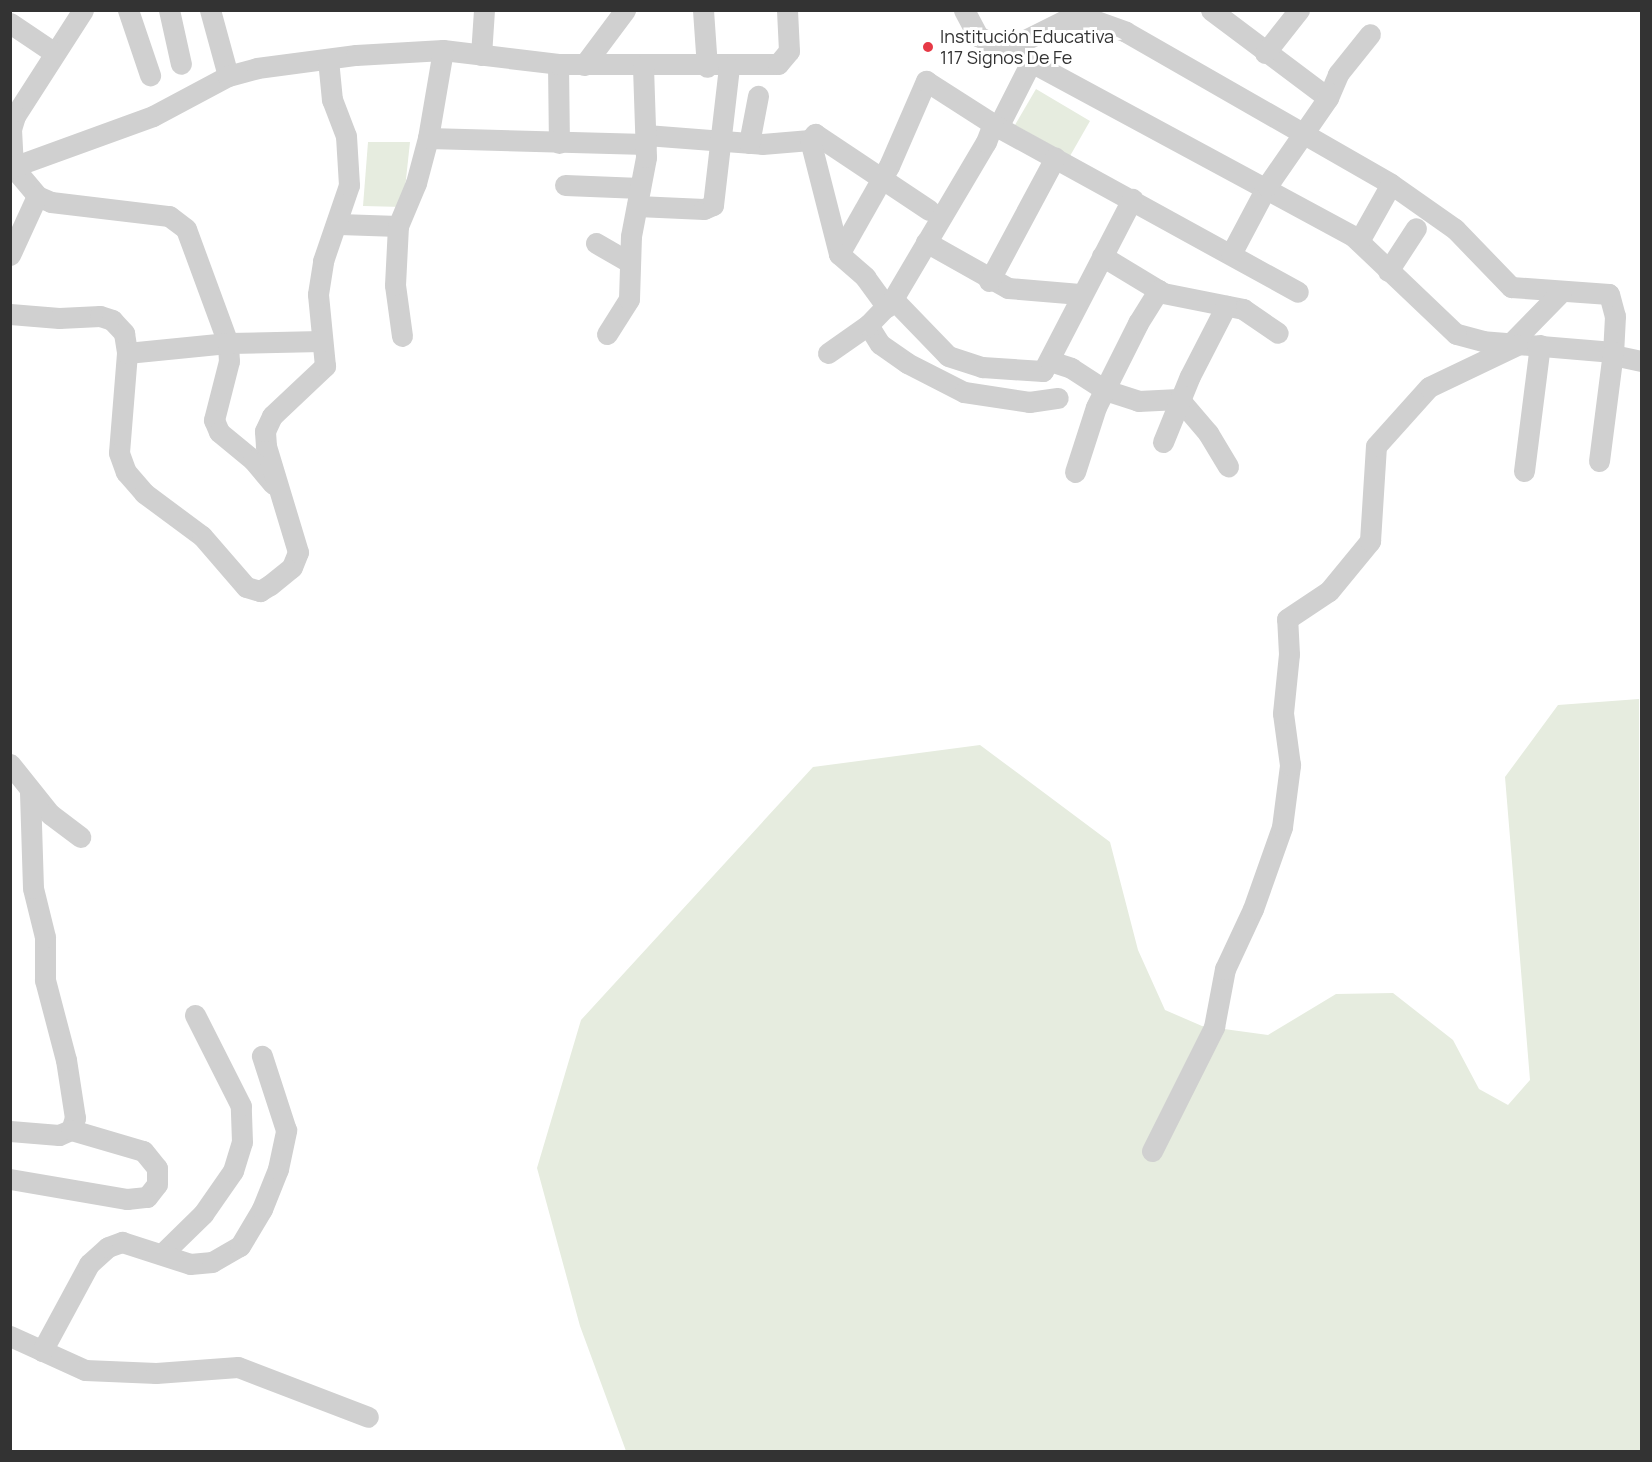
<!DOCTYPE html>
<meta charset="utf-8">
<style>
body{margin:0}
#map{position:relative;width:1652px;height:1462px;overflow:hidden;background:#fff;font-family:Manrope,sans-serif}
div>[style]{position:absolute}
.green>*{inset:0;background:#e6ecdf}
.minor>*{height:21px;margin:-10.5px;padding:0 10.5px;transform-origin:10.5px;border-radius:10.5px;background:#d0d0d0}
.dots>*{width:16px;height:16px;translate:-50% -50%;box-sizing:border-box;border:3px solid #fff;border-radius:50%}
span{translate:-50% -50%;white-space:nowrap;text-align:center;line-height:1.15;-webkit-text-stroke:6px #fff;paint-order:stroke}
.poi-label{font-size:18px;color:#333}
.left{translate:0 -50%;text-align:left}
.frame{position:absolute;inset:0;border:12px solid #333;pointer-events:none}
</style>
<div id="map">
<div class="green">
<i style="clip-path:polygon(1036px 89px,1090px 121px,1070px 156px,1015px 125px)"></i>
<i style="clip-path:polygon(368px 142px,410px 142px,403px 207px,363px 206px)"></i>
<i style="clip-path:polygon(1639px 699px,1641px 1451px,626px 1451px,580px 1326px,537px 1168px,581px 1020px,813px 767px,980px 745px,1110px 842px,1138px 950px,1165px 1010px,1202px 1026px,1268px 1035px,1336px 994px,1393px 993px,1453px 1040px,1479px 1089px,1508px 1105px,1530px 1080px,1505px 777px,1558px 705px)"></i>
</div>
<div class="minor">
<i style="left:83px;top:10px;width:126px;rotate:122.7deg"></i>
<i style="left:15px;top:116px;width:14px;rotate:107deg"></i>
<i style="left:11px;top:129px;width:38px;rotate:87deg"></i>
<i style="left:13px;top:167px;width:38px;rotate:50deg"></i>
<i style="left:37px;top:196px;width:15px;rotate:23deg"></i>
<i style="left:51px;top:202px;width:119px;rotate:6.8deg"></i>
<i style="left:169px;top:216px;width:21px;rotate:37deg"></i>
<i style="left:186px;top:229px;width:121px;rotate:69.8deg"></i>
<i style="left:228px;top:343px;width:18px;rotate:87deg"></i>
<i style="left:229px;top:361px;width:61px;rotate:104.3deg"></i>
<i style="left:214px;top:420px;width:13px;rotate:67deg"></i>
<i style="left:219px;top:432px;width:44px;rotate:39.5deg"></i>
<i style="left:253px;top:460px;width:31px;rotate:50deg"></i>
<i style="left:128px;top:10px;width:69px;rotate:71.3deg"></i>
<i style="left:169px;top:10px;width:55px;rotate:77.5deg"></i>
<i style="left:210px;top:10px;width:68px;rotate:74.7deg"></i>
<i style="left:703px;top:10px;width:57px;rotate:86deg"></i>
<i style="left:964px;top:10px;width:30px;rotate:62deg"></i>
<i style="left:978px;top:36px;width:22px;rotate:27deg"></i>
<i style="left:998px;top:46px;width:13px;rotate:4deg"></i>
<i style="left:1011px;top:47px;width:63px;rotate:-26.6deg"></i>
<i style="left:1067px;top:19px;width:24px"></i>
<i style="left:1091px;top:19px;width:37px;rotate:20deg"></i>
<i style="left:1126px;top:32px;width:305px;rotate:29.8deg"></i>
<i style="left:1391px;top:184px;width:78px;rotate:35.1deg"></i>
<i style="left:1455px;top:229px;width:81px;rotate:46deg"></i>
<i style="left:1511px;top:287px;width:98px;rotate:4.1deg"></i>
<i style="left:1609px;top:294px;width:23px;rotate:75deg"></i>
<i style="left:1615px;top:316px;width:36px;rotate:93deg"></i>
<i style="left:1613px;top:352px;width:130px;rotate:-175.2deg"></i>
<i style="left:1483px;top:341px;width:28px;rotate:-165deg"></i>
<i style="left:1456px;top:334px;width:142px;rotate:-136.4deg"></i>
<i style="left:1353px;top:236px;width:366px;rotate:-151.6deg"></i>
<i style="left:1031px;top:62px;width:25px;rotate:-143deg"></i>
<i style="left:1211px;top:10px;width:146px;rotate:36.9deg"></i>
<i style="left:10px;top:23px;width:52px;rotate:34deg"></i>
<i style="left:1265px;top:53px;width:55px;rotate:-51.7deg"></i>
<i style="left:481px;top:55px;width:45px;rotate:-86.2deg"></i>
<i style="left:558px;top:64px;width:79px;rotate:89.3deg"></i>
<i style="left:584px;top:65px;width:69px;rotate:-53.3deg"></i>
<i style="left:998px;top:127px;width:73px;rotate:-63.1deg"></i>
<i style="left:646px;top:135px;width:116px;rotate:4.4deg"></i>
<i style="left:762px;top:144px;width:48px;rotate:-4.8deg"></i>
<i style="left:810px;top:140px;width:8px;rotate:-50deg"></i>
<i style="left:815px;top:134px;width:137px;rotate:33.7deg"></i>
<i style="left:428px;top:138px;width:218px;rotate:1.6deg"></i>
<i style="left:810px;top:140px;width:118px;rotate:75.7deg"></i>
<i style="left:839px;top:254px;width:101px;rotate:-60.4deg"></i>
<i style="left:889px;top:166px;width:93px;rotate:-66.5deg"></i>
<i style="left:926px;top:81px;width:85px;rotate:32.6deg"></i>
<i style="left:998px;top:127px;width:342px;rotate:28.8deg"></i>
<i style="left:749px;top:143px;width:48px;rotate:-79.2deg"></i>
<i style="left:10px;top:168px;width:152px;rotate:-20deg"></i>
<i style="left:153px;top:116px;width:85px;rotate:-28.1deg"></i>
<i style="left:228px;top:76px;width:30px;rotate:-15deg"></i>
<i style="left:257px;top:68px;width:100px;rotate:-7.5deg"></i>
<i style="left:356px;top:55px;width:87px;rotate:-3.3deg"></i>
<i style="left:443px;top:50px;width:116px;rotate:6.9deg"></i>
<i style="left:558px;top:64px;width:220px"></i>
<i style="left:778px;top:64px;width:17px;rotate:-50deg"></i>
<i style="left:789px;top:51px;width:41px;rotate:-92.8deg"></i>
<i style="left:565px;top:185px;width:75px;rotate:2.3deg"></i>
<i style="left:637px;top:206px;width:67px;rotate:2.6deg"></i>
<i style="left:704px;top:209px;width:10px;rotate:-24deg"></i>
<i style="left:713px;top:205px;width:139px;rotate:-83.4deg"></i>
<i style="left:339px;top:224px;width:59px;rotate:1.9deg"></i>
<i style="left:1359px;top:241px;width:65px;rotate:-60.7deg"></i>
<i style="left:926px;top:242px;width:94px;rotate:29.3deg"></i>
<i style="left:1008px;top:288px;width:72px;rotate:4.8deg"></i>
<i style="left:596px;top:243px;width:38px;rotate:30deg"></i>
<i style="left:839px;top:254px;width:35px;rotate:41deg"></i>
<i style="left:865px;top:277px;width:37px;rotate:54deg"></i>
<i style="left:1231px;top:254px;width:77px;rotate:-62.1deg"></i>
<i style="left:1267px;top:186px;width:107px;rotate:-55.3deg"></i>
<i style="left:1328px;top:98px;width:26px;rotate:-67deg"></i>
<i style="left:1338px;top:74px;width:51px;rotate:-51.3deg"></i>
<i style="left:10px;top:255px;width:65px;rotate:-65.4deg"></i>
<i style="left:1102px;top:256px;width:71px;rotate:31.2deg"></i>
<i style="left:1163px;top:293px;width:82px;rotate:11.3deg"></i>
<i style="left:1243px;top:309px;width:42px;rotate:34.4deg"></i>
<i style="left:1388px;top:271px;width:51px;rotate:-56.9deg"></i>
<i style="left:989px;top:281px;width:140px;rotate:-61.8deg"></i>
<i style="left:893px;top:299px;width:182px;rotate:-59.4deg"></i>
<i style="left:986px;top:142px;width:19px;rotate:-69deg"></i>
<i style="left:10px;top:314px;width:49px;rotate:4.7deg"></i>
<i style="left:59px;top:318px;width:41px;rotate:-2.8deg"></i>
<i style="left:100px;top:316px;width:13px;rotate:18deg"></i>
<i style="left:112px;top:320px;width:18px;rotate:47deg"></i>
<i style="left:124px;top:333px;width:20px;rotate:81deg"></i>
<i style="left:127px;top:353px;width:100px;rotate:94.6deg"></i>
<i style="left:119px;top:453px;width:20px;rotate:70deg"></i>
<i style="left:126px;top:472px;width:28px;rotate:49deg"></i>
<i style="left:144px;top:493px;width:72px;rotate:36.6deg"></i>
<i style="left:202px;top:536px;width:67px;rotate:49.2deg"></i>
<i style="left:246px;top:587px;width:15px;rotate:16deg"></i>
<i style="left:260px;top:591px;width:12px;rotate:-31deg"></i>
<i style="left:270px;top:585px;width:28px;rotate:-39deg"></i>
<i style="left:292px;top:567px;width:16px;rotate:-68deg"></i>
<i style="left:298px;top:552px;width:111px;rotate:-106.8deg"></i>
<i style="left:266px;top:446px;width:15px;rotate:-94deg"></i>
<i style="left:265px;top:431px;width:17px;rotate:-65deg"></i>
<i style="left:272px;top:416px;width:73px;rotate:-43.3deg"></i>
<i style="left:325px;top:366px;width:72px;rotate:-95.6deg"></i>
<i style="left:318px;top:294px;width:33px;rotate:-81deg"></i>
<i style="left:323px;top:261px;width:80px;rotate:-71.1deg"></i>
<i style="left:349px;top:185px;width:49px;rotate:-93.5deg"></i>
<i style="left:346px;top:136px;width:39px;rotate:-111deg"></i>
<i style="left:332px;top:100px;width:41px;rotate:-95.6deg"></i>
<i style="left:868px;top:325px;width:22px;rotate:58deg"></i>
<i style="left:880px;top:344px;width:33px;rotate:35deg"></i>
<i style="left:907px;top:363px;width:64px;rotate:27deg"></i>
<i style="left:964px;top:392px;width:66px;rotate:8.7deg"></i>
<i style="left:1029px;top:402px;width:29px;rotate:-8deg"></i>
<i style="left:607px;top:334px;width:41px;rotate:-57.8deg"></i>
<i style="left:629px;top:299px;width:63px;rotate:-88.2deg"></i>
<i style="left:631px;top:236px;width:80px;rotate:-79.2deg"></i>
<i style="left:646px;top:157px;width:91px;rotate:-91.9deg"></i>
<i style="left:402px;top:336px;width:51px;rotate:-97.8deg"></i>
<i style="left:395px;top:285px;width:59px;rotate:-87.1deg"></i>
<i style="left:398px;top:226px;width:47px;rotate:-67.3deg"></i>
<i style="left:416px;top:183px;width:47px;rotate:-75.1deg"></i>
<i style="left:428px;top:138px;width:89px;rotate:-80.3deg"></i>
<i style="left:1510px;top:344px;width:73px;rotate:-45.6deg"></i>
<i style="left:127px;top:353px;width:101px;rotate:-5.7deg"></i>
<i style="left:228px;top:343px;width:93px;rotate:-1.2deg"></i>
<i style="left:828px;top:353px;width:49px;rotate:-35deg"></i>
<i style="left:868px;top:325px;width:36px;rotate:-46deg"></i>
<i style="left:893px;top:299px;width:79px;rotate:46deg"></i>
<i style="left:948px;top:356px;width:36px;rotate:18deg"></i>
<i style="left:982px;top:367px;width:61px;rotate:3.8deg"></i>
<i style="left:1043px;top:371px;width:194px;rotate:-62.6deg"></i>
<i style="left:1613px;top:355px;width:30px;rotate:12deg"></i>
<i style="left:1050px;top:361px;width:22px;rotate:18deg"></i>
<i style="left:1071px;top:368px;width:40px;rotate:32.9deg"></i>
<i style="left:1105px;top:390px;width:35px;rotate:18deg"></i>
<i style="left:1138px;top:401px;width:41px;rotate:-2.8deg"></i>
<i style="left:1179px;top:399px;width:45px;rotate:49.5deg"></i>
<i style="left:1208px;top:433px;width:39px;rotate:59deg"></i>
<i style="left:1163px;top:442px;width:71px;rotate:-67.8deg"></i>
<i style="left:1190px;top:376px;width:79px;rotate:-62.8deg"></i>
<i style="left:1599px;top:461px;width:110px;rotate:-82.7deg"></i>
<i style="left:1524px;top:471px;width:127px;rotate:-82.8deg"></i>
<i style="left:1075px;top:472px;width:68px;rotate:-72.1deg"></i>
<i style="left:1096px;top:407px;width:94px;rotate:-63.4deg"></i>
<i style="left:1138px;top:323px;width:39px;rotate:-58deg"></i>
<i style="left:10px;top:764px;width:64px;rotate:51.3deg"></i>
<i style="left:50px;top:814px;width:38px;rotate:37deg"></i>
<i style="left:10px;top:1131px;width:49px;rotate:4.7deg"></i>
<i style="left:59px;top:1135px;width:13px;rotate:-23deg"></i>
<i style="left:71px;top:1130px;width:13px;rotate:-72deg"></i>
<i style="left:75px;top:1118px;width:59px;rotate:-98.8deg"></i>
<i style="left:66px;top:1060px;width:83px;rotate:-104.7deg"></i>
<i style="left:45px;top:980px;width:43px;rotate:-90deg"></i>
<i style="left:45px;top:937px;width:50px;rotate:-103.8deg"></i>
<i style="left:33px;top:888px;width:98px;rotate:-91.8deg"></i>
<i style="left:1152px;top:1151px;width:139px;rotate:-63.4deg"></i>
<i style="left:1214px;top:1027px;width:59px;rotate:-79.3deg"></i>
<i style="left:1225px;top:969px;width:66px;rotate:-65deg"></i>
<i style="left:1253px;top:909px;width:87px;rotate:-70.5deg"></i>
<i style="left:1282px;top:827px;width:63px;rotate:-82.6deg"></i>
<i style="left:1290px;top:765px;width:52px;rotate:-97.7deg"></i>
<i style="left:1283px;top:713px;width:59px;rotate:-84.2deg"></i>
<i style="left:1289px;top:654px;width:35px;rotate:-93deg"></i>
<i style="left:1287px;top:619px;width:50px;rotate:-33.7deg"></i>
<i style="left:1329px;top:591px;width:65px;rotate:-50.6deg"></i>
<i style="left:1370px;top:541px;width:95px;rotate:-86.4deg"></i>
<i style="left:1376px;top:446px;width:79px;rotate:-48.1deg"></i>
<i style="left:1429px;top:387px;width:98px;rotate:-25.5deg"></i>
<i style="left:10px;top:1179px;width:119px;rotate:9.7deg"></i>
<i style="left:127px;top:1199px;width:20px;rotate:-6deg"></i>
<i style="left:147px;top:1197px;width:16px;rotate:-52deg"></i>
<i style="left:157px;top:1184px;width:16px;rotate:-90deg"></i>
<i style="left:157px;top:1168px;width:22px;rotate:-129deg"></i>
<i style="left:143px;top:1151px;width:75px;rotate:-163.7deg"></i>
<i style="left:163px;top:1253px;width:56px;rotate:-44.3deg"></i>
<i style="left:203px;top:1214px;width:52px;rotate:-55.1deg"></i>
<i style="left:233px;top:1171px;width:30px;rotate:-73deg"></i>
<i style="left:242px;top:1142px;width:36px;rotate:-92deg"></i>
<i style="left:241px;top:1106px;width:102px;rotate:-116.8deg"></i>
<i style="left:10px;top:1336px;width:82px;rotate:24.4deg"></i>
<i style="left:85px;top:1370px;width:71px;rotate:2.4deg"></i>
<i style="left:156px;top:1373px;width:82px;rotate:-4.2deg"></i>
<i style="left:238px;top:1367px;width:139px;rotate:21deg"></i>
<i style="left:42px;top:1351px;width:99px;rotate:-61.6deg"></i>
<i style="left:89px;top:1264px;width:25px;rotate:-42deg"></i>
<i style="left:108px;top:1247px;width:15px;rotate:-20deg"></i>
<i style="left:122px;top:1242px;width:71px;rotate:17.9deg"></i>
<i style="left:190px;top:1264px;width:22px;rotate:-5deg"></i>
<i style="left:212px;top:1262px;width:32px;rotate:-30deg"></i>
<i style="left:240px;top:1246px;width:43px;rotate:-59.3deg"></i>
<i style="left:262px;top:1209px;width:43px;rotate:-68.2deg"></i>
<i style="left:278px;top:1169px;width:40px;rotate:-78deg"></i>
<i style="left:286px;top:1130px;width:78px;rotate:-108deg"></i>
</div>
<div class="dots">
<i style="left:928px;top:47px;background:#e63946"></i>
</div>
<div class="poi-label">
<span class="left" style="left:940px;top:47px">Institución Educativa<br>117 Signos De Fe</span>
</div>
<div class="frame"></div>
</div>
